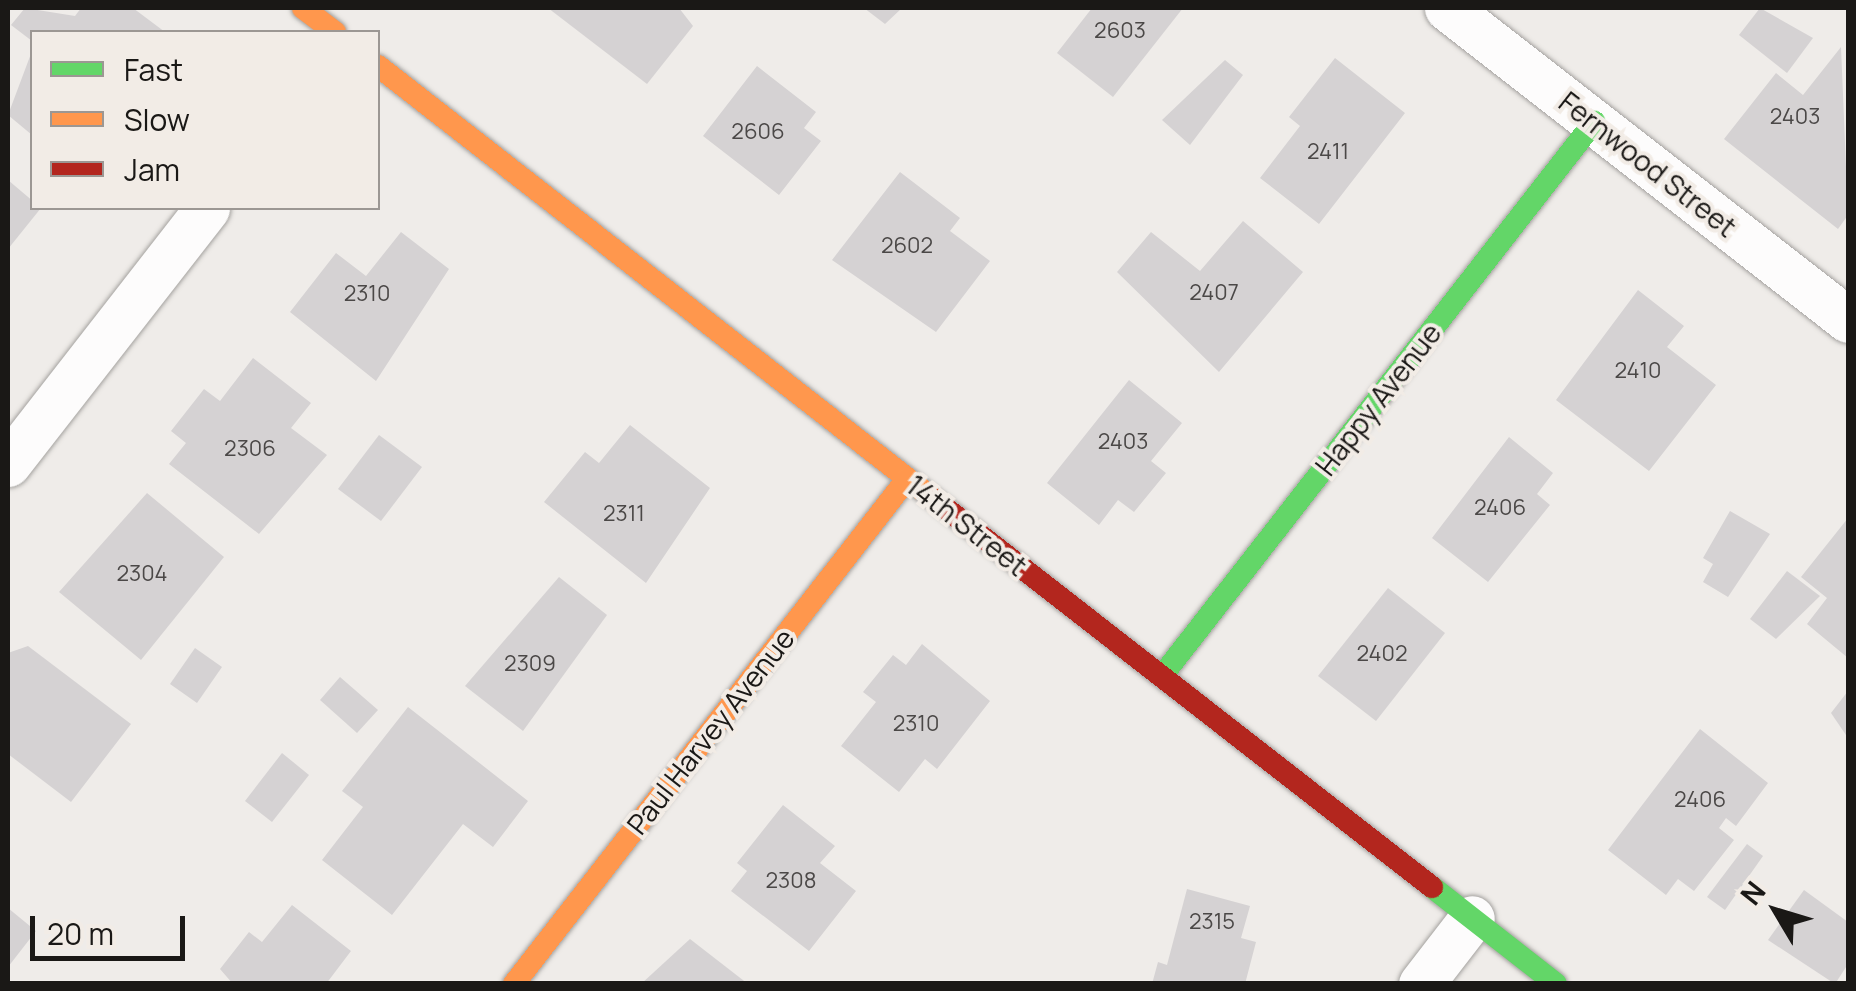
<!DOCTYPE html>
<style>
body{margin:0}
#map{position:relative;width:1856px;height:991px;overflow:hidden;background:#efece9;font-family:Manrope,sans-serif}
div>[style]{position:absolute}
.building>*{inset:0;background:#d5d2d3}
.roads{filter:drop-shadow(0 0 2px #a4a29f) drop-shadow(0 0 2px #a4a29f)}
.street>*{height:45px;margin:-22.5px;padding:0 22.5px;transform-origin:22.5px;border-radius:22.5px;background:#fdfcfc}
.fast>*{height:22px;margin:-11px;padding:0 11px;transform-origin:11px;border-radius:11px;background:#63d668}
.slow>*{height:22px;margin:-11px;padding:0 11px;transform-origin:11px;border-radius:11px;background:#ff974d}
.jam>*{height:22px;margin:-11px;padding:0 11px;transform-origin:11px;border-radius:11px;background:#b3261e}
span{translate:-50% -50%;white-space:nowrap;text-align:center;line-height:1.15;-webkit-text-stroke:8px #f2ece6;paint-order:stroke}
.number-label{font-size:22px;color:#4b4847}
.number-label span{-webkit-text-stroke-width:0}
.street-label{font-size:28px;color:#1a1816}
.frame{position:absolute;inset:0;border:10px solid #1a1816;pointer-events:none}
.legend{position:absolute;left:30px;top:30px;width:350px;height:180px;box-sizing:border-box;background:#f2ece6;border:2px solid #9c9793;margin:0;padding:12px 18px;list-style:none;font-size:30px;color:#1a1816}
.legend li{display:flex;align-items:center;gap:20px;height:50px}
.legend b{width:50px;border:2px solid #9c9793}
.north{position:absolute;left:1726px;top:861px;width:100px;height:100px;-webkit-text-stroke:8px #f2ece6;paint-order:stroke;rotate:308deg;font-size:28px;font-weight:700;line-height:40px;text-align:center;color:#1a1816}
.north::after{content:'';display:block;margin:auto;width:35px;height:45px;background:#1a1816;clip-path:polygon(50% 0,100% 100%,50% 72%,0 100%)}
.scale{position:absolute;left:30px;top:916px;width:155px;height:45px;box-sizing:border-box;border:5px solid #1a1816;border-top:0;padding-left:12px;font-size:30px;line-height:35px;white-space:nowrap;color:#1a1816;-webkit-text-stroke:8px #f2ece6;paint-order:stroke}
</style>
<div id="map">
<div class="building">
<i style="clip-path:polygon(25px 8px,75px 16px,81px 8px,133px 8px,165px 32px,32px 32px,32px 41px,11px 25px)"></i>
<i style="clip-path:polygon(548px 8px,679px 8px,693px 26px,647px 84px)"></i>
<i style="clip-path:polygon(864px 8px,902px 8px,885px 24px)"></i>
<i style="clip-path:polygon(1092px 8px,1183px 8px,1113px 97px,1057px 53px)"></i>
<i style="clip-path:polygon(1760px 8px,1813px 38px,1787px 73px,1739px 35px)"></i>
<i style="clip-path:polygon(1841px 47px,1848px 215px,1838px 229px,1724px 139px,1776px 73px,1803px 95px)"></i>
<i style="clip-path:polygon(32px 51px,32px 135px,8px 115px)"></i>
<i style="clip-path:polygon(1335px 58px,1405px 113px,1319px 224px,1260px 178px,1300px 126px,1289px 117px)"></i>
<i style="clip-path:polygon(1225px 60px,1243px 75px,1190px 145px,1162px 120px)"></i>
<i style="clip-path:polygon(757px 66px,816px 112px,804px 128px,821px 141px,779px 195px,703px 136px)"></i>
<i style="clip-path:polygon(900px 172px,960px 218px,950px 231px,990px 261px,936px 332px,832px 260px)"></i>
<i style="clip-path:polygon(8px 180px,41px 208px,8px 249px)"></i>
<i style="clip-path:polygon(1243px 221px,1303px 272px,1219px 372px,1117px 272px,1151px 232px,1200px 271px)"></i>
<i style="clip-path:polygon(401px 232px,449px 269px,376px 381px,290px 312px,336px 253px,366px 276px)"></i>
<i style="clip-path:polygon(1638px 290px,1684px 326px,1667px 347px,1716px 385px,1649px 471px,1556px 400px)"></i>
<i style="clip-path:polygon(253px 358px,311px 403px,291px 428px,327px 455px,259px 534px,169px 464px,186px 443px,171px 431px,204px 389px,220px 401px)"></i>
<i style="clip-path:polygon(1129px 380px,1182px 423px,1151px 461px,1166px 473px,1134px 512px,1118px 500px,1099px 525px,1047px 483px)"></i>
<i style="clip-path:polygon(630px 425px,710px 488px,646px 583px,544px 502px,585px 452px,599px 463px)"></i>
<i style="clip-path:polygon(379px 435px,422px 467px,381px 521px,338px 489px)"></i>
<i style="clip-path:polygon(1509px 437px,1553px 473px,1537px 494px,1550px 505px,1488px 582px,1432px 538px)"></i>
<i style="clip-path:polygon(147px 493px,224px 557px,141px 660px,59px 592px)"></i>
<i style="clip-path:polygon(1730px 511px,1770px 534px,1728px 597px,1703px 582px,1713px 564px,1703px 558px)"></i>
<i style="clip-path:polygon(1848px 518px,1848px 658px,1807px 624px,1827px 598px,1801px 577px)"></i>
<i style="clip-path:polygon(1787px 571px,1820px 596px,1776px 639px,1750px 619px)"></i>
<i style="clip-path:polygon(559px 577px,607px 615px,523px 731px,465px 686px)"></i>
<i style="clip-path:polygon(1388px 588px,1445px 633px,1376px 721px,1318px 676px)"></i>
<i style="clip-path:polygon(922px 644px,990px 701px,937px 769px,925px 759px,899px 792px,841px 746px,876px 702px,863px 692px,893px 655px,906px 665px)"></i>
<i style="clip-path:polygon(28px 646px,131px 724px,71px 802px,8px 754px,8px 653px)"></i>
<i style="clip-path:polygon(195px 648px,222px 667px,197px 703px,170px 684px)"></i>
<i style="clip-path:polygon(340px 677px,378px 710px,357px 733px,320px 700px)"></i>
<i style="clip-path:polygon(1848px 691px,1848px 738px,1831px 713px)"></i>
<i style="clip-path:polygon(408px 707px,528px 801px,493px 847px,463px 824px,392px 915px,322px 860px,363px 807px,342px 791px)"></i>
<i style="clip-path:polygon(1700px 729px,1768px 783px,1736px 826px,1726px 818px,1719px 828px,1734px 840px,1694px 891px,1678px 879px,1666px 895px,1608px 850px)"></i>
<i style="clip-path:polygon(282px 753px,309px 775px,272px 822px,245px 801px)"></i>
<i style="clip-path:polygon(783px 805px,835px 846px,820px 863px,856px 891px,809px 951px,731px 891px,747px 871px,737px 863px)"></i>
<i style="clip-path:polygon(1747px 844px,1763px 856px,1725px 910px,1707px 897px)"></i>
<i style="clip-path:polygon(1187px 889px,1250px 906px,1241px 938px,1256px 942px,1245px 984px,1152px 984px,1158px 962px,1167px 965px)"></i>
<i style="clip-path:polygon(1804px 890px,1848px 922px,1848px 964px,1835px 984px,1768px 940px)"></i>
<i style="clip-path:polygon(292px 905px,351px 951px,326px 984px,233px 984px,220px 969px,249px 932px,262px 942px)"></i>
<i style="clip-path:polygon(8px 908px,36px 931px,8px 967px)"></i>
<i style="clip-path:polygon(690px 939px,748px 984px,641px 984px)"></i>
</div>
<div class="roads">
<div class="street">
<i style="left:1447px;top:8px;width:508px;rotate:37.88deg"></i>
<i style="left:8px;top:464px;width:324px;rotate:-52.1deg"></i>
<i style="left:1421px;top:984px;width:83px;rotate:-52.3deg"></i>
</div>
<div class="fast">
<i style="left:1162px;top:676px;width:703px;rotate:-52.05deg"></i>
<i style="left:1432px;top:887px;width:157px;rotate:38deg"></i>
</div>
<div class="slow">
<i style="left:303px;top:8px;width:40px;rotate:37deg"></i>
<i style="left:378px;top:66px;width:706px;rotate:37.92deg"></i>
<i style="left:514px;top:984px;width:640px;rotate:-52.11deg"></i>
</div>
<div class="jam">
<i style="left:935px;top:500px;width:630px;rotate:37.91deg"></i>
</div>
</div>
<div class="number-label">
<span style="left:1120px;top:31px">2603</span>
<span style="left:1795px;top:117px">2403</span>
<span style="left:758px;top:132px">2606</span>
<span style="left:1328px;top:152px">2411</span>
<span style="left:907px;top:246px">2602</span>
<span style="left:1214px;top:293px">2407</span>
<span style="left:367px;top:294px">2310</span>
<span style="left:1638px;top:371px">2410</span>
<span style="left:1123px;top:442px">2403</span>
<span style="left:250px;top:449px">2306</span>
<span style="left:1500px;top:508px">2406</span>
<span style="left:624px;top:514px">2311</span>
<span style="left:142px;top:574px">2304</span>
<span style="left:1382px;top:654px">2402</span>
<span style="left:530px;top:664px">2309</span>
<span style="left:916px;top:724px">2310</span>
<span style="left:1700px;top:800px">2406</span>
<span style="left:791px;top:881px">2308</span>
<span style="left:1212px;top:922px">2315</span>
</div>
<div class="street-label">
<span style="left:1648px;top:164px;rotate:38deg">Fernwood Street</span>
<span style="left:1378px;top:399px;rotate:-52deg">Happy Avenue</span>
<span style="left:967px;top:525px;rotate:38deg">14th Street</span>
<span style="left:710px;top:731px;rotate:-52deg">Paul Harvey Avenue</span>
</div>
<div class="frame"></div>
<ul class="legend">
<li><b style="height:12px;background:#63d668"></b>Fast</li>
<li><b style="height:12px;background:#ff974d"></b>Slow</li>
<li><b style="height:12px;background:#b3261e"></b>Jam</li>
</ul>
<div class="north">N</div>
<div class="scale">20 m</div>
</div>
